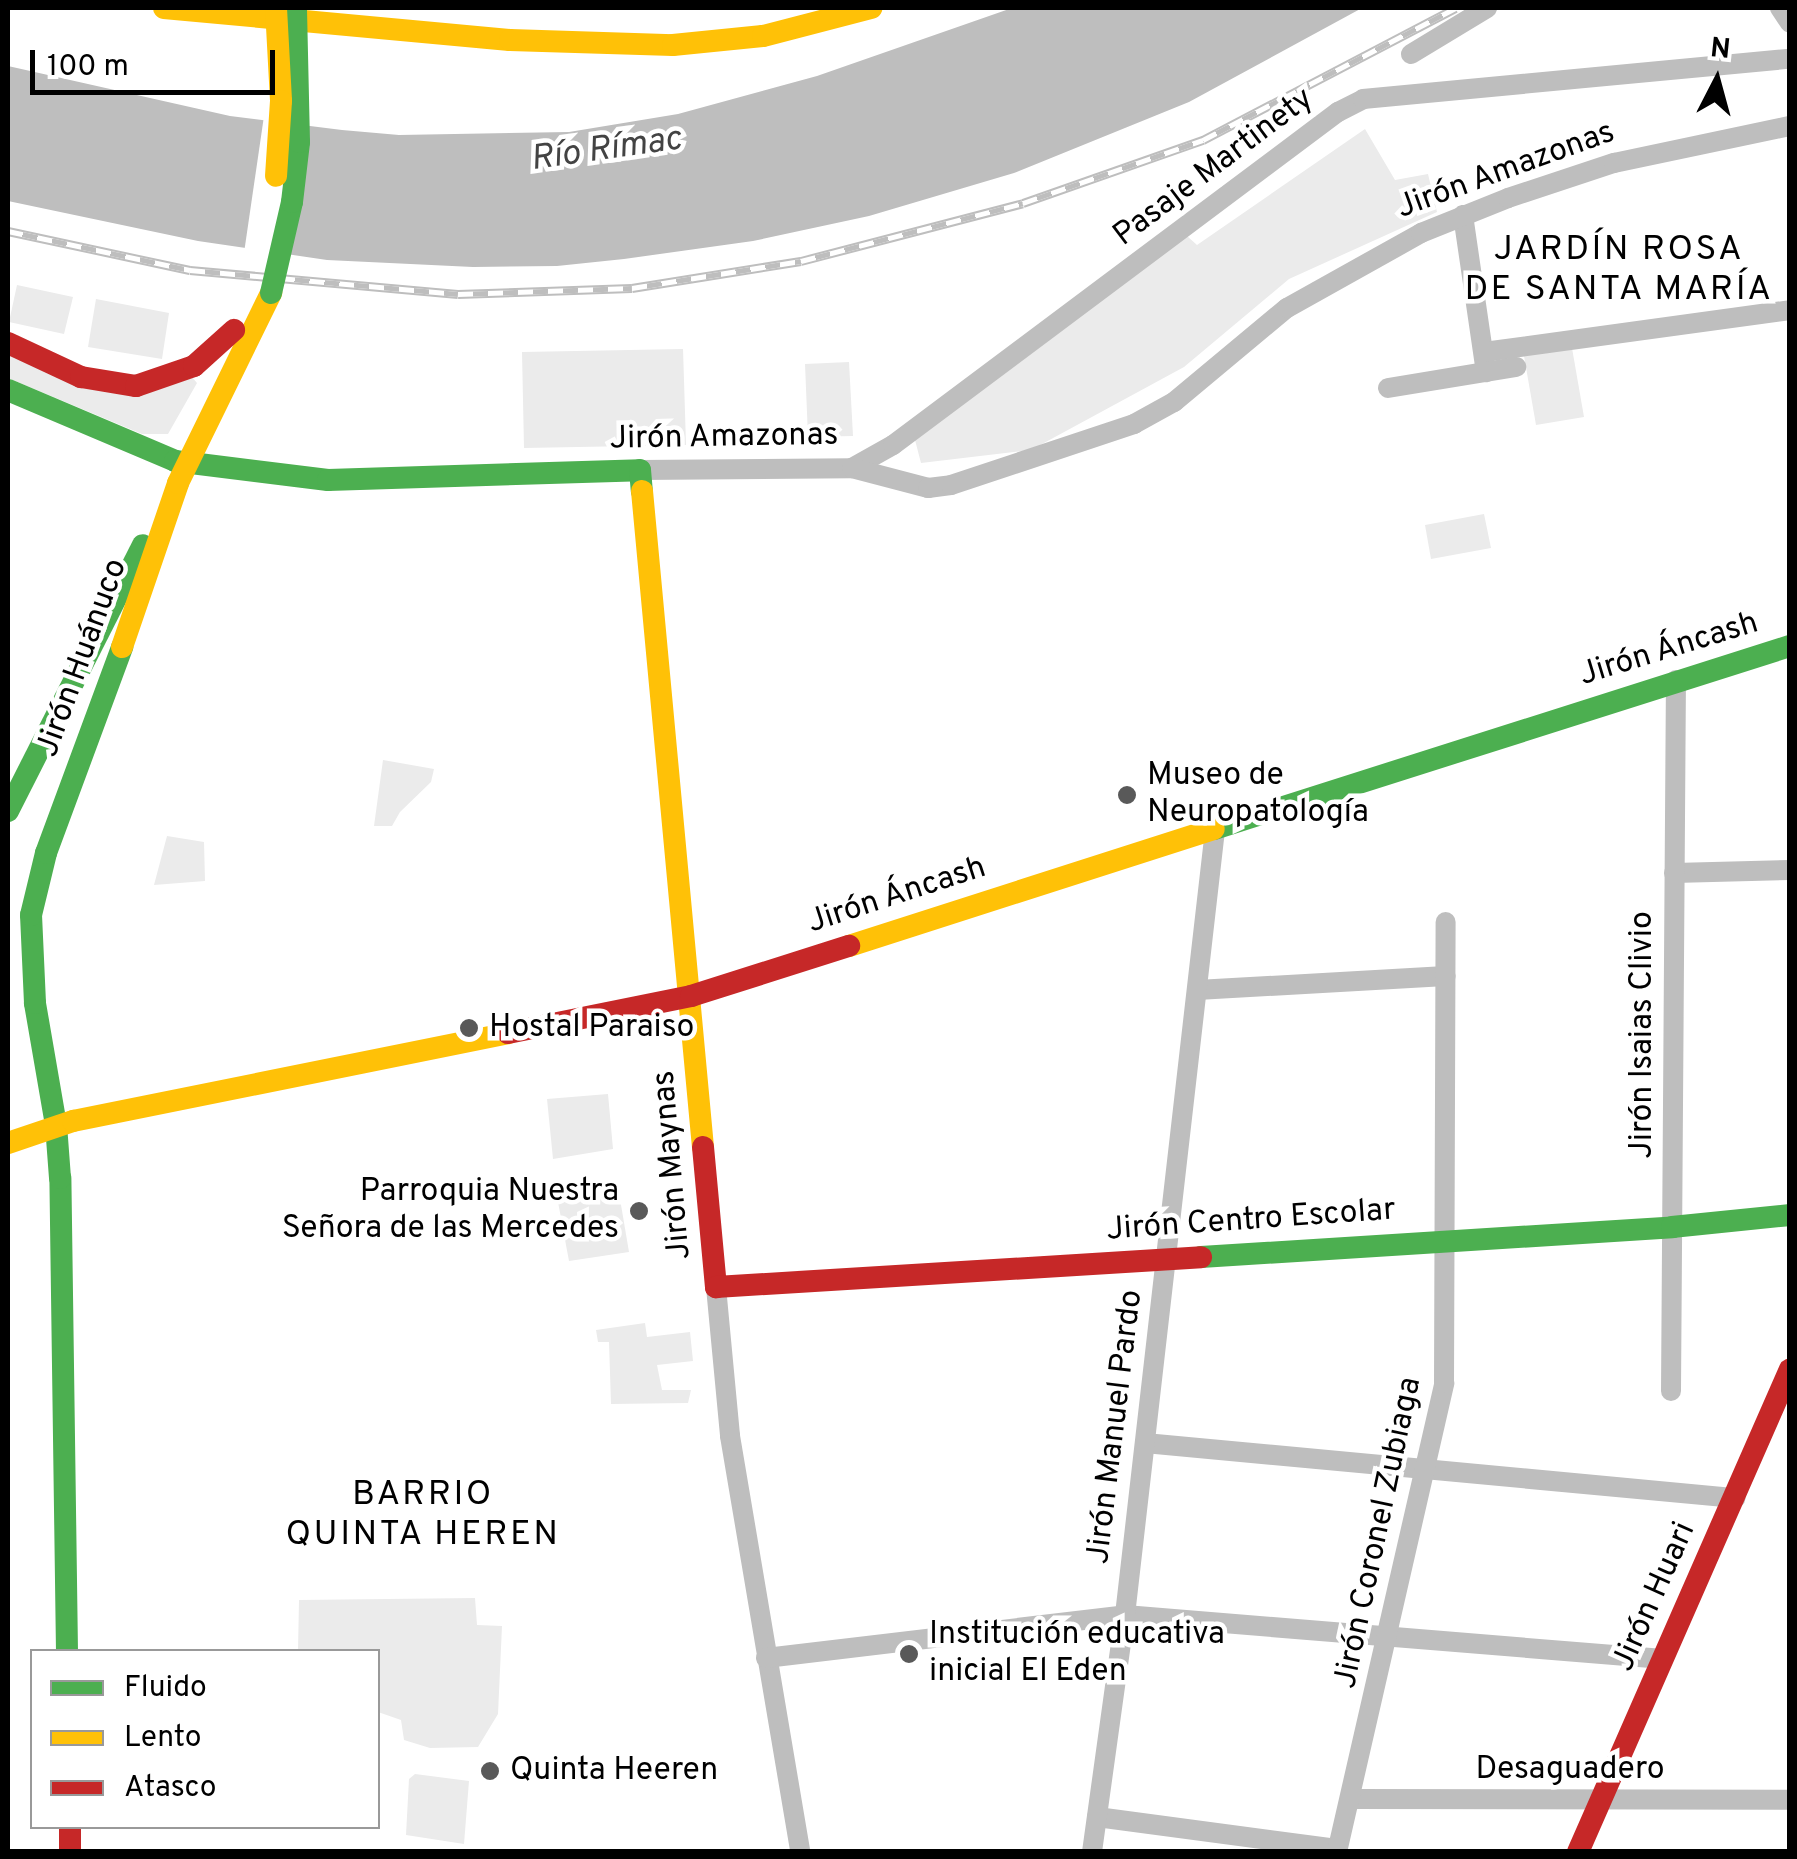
<!DOCTYPE html>
<meta charset="utf-8">
<style>
body{margin:0}
#map{position:relative;width:1797px;height:1859px;overflow:hidden;background:#fff;font-family:Overpass,sans-serif}
div>[style]{position:absolute}
.green>*{inset:0;background:#ebebeb}
.water>*{inset:0;background:#bebebe}
.pier>*{inset:0;background:#fff}
.street>*{height:20px;margin:-10px;padding:0 10px;transform-origin:10px;border-radius:10px;background:#bebebe}
.fast>*{height:22px;margin:-11px;padding:0 11px;transform-origin:11px;border-radius:11px;background:#4caf50}
.slow>*{height:22px;margin:-11px;padding:0 11px;transform-origin:11px;border-radius:11px;background:#ffc107}
.jam>*{height:22px;margin:-11px;padding:0 11px;transform-origin:11px;border-radius:11px;background:#c62828}
.rail>*{height:9px;margin-top:-4.5px;transform-origin:0;background:repeating-linear-gradient(90deg,#fff 0 15px,#bebebe 0 30px);box-sizing:border-box;border-block:2px solid #bebebe}
.fast-bridge>*{height:22px;margin:-11px;padding:0 11px;transform-origin:11px;border-radius:11px;background:#4caf50}
.slow-bridge>*{height:22px;margin:-11px;padding:0 11px;transform-origin:11px;border-radius:11px;background:#ffc107}
.dots>*{width:28px;height:28px;translate:-50% -50%;box-sizing:border-box;border:5px solid #fff;border-radius:50%}
span{translate:-50% -50%;white-space:nowrap;text-align:center;line-height:1.15;-webkit-text-stroke:9px #fff;paint-order:stroke}
.street-label{font-size:32px;color:#000}
.poi-label{font-size:32px;color:#000}
.left{translate:0 -50%;text-align:left}
.right{translate:-100% -50%;text-align:right}
.water-label{font-size:35px;color:#434343;font-style:italic}
.neighbourhood-label{font-size:35px;color:#000;letter-spacing:2.5px}
.frame{position:absolute;inset:0;border:10px solid #000;pointer-events:none}
.legend{position:absolute;left:30px;top:1649px;width:350px;height:180px;box-sizing:border-box;background:#fff;border:2px solid #999;margin:0;padding:12px 18px;list-style:none;font-size:30px;color:#000}
.legend li{display:flex;align-items:center;gap:20px;height:50px}
.legend b{width:50px;border:2px solid #999}
.north{position:absolute;left:1667px;top:30px;width:100px;height:100px;-webkit-text-stroke:8px #fff;paint-order:stroke;rotate:6deg;font-size:28px;font-weight:700;line-height:40px;text-align:center;color:#000}
.north::after{content:'';display:block;margin:auto;width:35px;height:45px;background:#000;clip-path:polygon(50% 0,100% 100%,50% 72%,0 100%)}
.scale{position:absolute;left:30px;top:50px;width:245px;height:45px;box-sizing:border-box;border:5px solid #000;border-top:0;padding-left:12px;font-size:30px;line-height:35px;white-space:nowrap;color:#000;-webkit-text-stroke:8px #fff;paint-order:stroke}
</style>
<div id="map">
<div class="green">
<i style="clip-path:polygon(1365px 129px,1395px 180px,1428px 174px,1437px 212px,1289px 279px,1184px 367px,1031px 450px,921px 463px,915px 440px,1187px 236px,1197px 245px)"></i>
<i style="clip-path:polygon(17px 285px,73px 297px,64px 334px,9px 322px)"></i>
<i style="clip-path:polygon(96px 299px,169px 313px,162px 359px,88px 347px)"></i>
<i style="clip-path:polygon(1572px 348px,1584px 417px,1536px 425px,1524px 356px)"></i>
<i style="clip-path:polygon(683px 349px,686px 445px,524px 448px,522px 352px)"></i>
<i style="clip-path:polygon(8px 353px,45px 371px,191px 376px,197px 383px,168px 434px,142px 434px,8px 378px)"></i>
<i style="clip-path:polygon(849px 362px,853px 436px,808px 437px,805px 364px)"></i>
<i style="clip-path:polygon(1484px 514px,1491px 548px,1431px 559px,1425px 525px)"></i>
<i style="clip-path:polygon(383px 760px,434px 769px,431px 782px,400px 812px,392px 826px,374px 826px)"></i>
<i style="clip-path:polygon(167px 836px,204px 842px,205px 881px,154px 885px)"></i>
<i style="clip-path:polygon(608px 1094px,613px 1149px,553px 1159px,547px 1099px)"></i>
<i style="clip-path:polygon(619px 1193px,629px 1252px,569px 1261px,558px 1202px)"></i>
<i style="clip-path:polygon(645px 1323px,647px 1337px,690px 1332px,693px 1361px,657px 1365px,662px 1390px,691px 1390px,688px 1403px,611px 1404px,609px 1342px,598px 1342px,596px 1330px)"></i>
<i style="clip-path:polygon(475px 1598px,477px 1625px,502px 1626px,498px 1714px,478px 1747px,430px 1748px,404px 1740px,401px 1720px,378px 1712px,378px 1652px,298px 1651px,299px 1600px)"></i>
<i style="clip-path:polygon(415px 1774px,469px 1781px,464px 1844px,406px 1835px,409px 1779px)"></i>
</div>
<div class="water">
<i style="clip-path:polygon(1012px 8px,1362px 8px,1189px 102px,1014px 173px,869px 216px,753px 241px,624px 259px,557px 266px,473px 267px,327px 260px,198px 241px,8px 201px,8px 66px,230px 116px,342px 130px,399px 135px,569px 132px,678px 114px,817px 76px)"></i>
</div>
<div class="pier">
<i style="clip-path:polygon(264px 116px,309px 121px,286px 259px,244px 253px)"></i>
</div>
<div class="street">
<i style="left:1780px;top:8px;width:18px;rotate:56deg"></i>
<i style="left:1411px;top:54px;width:89px;rotate:-31.2deg"></i>
<i style="left:1463px;top:215px;width:159px;rotate:81.7deg"></i>
<i style="left:1484px;top:352px;width:309px;rotate:-7.8deg"></i>
<i style="left:1388px;top:388px;width:130px;rotate:-9.3deg"></i>
<i style="left:852px;top:468px;width:47px;rotate:-29.3deg"></i>
<i style="left:893px;top:445px;width:556px;rotate:-36.81deg"></i>
<i style="left:1338px;top:112px;width:28px;rotate:-27deg"></i>
<i style="left:1363px;top:99px;width:429px;rotate:-5.4deg"></i>
<i style="left:640px;top:470px;width:212px;rotate:-0.5deg"></i>
<i style="left:852px;top:468px;width:79px;rotate:14.7deg"></i>
<i style="left:928px;top:488px;width:23px;rotate:-7deg"></i>
<i style="left:951px;top:485px;width:193px;rotate:-18.4deg"></i>
<i style="left:1134px;top:424px;width:46px;rotate:-28.8deg"></i>
<i style="left:1174px;top:402px;width:147px;rotate:-39.8deg"></i>
<i style="left:1287px;top:308px;width:154px;rotate:-29.2deg"></i>
<i style="left:1421px;top:233px;width:94px;rotate:-21.9deg"></i>
<i style="left:1508px;top:198px;width:112px;rotate:-18.3deg"></i>
<i style="left:1614px;top:163px;width:180px;rotate:-11.9deg"></i>
<i style="left:1674px;top:873px;width:116px;rotate:-1.5deg"></i>
<i style="left:1197px;top:990px;width:249px;rotate:-3.2deg"></i>
<i style="left:716px;top:1287px;width:150px;rotate:84.6deg"></i>
<i style="left:730px;top:1436px;width:422px;rotate:80.4deg"></i>
<i style="left:1671px;top:1391px;width:711px;rotate:-89.6deg"></i>
<i style="left:1145px;top:1443px;width:593px;rotate:5.33deg"></i>
<i style="left:766px;top:1658px;width:362px;rotate:-6.8deg"></i>
<i style="left:1125px;top:1615px;width:540px;rotate:4.68deg"></i>
<i style="left:1350px;top:1799px;width:440px;rotate:0.1deg"></i>
<i style="left:1097px;top:1817px;width:242px;rotate:7.6deg"></i>
<i style="left:1092px;top:1852px;width:239px;rotate:-82.1deg"></i>
<i style="left:1125px;top:1615px;width:790px;rotate:-83.46deg"></i>
<i style="left:1337px;top:1852px;width:481px;rotate:-77.1deg"></i>
<i style="left:1444px;top:1383px;width:461px;rotate:-89.8deg"></i>
</div>
<div class="fast">
<i style="left:8px;top:390px;width:181px;rotate:23deg"></i>
<i style="left:175px;top:461px;width:154px;rotate:7.1deg"></i>
<i style="left:328px;top:480px;width:312px;rotate:-1.8deg"></i>
<i style="left:640px;top:470px;width:21px;rotate:85deg"></i>
<i style="left:8px;top:811px;width:298px;rotate:-63.1deg"></i>
<i style="left:1214px;top:829px;width:604px;rotate:-17.63deg"></i>
<i style="left:1201px;top:1257px;width:472px;rotate:-3.6deg"></i>
<i style="left:1672px;top:1227px;width:119px;rotate:-5.8deg"></i>
<i style="left:67px;top:1652px;width:474px;rotate:-90.8deg"></i>
<i style="left:60px;top:1178px;width:53px;rotate:-94.3deg"></i>
<i style="left:56px;top:1125px;width:124px;rotate:-99.8deg"></i>
<i style="left:35px;top:1003px;width:88px;rotate:-92.6deg"></i>
<i style="left:31px;top:915px;width:64px;rotate:-76.4deg"></i>
<i style="left:46px;top:853px;width:220px;rotate:-69.7deg"></i>
</div>
<div class="slow">
<i style="left:164px;top:8px;width:347px;rotate:5.3deg"></i>
<i style="left:510px;top:40px;width:163px;rotate:1.8deg"></i>
<i style="left:673px;top:45px;width:90px;rotate:-5.7deg"></i>
<i style="left:763px;top:36px;width:112px;rotate:-14.5deg"></i>
<i style="left:642px;top:491px;width:659px;rotate:84.69deg"></i>
<i style="left:122px;top:647px;width:173px;rotate:-71.1deg"></i>
<i style="left:178px;top:483px;width:212px;rotate:-63.9deg"></i>
<i style="left:849px;top:946px;width:383px;rotate:-17.8deg"></i>
<i style="left:8px;top:1143px;width:69px;rotate:-18.7deg"></i>
<i style="left:73px;top:1121px;width:444px;rotate:-11.4deg"></i>
</div>
<div class="jam">
<i style="left:8px;top:343px;width:81px;rotate:25deg"></i>
<i style="left:81px;top:377px;width:56px;rotate:9.3deg"></i>
<i style="left:136px;top:386px;width:61px;rotate:-19deg"></i>
<i style="left:194px;top:366px;width:54px;rotate:-42deg"></i>
<i style="left:508px;top:1033px;width:187px;rotate:-11.4deg"></i>
<i style="left:691px;top:996px;width:166px;rotate:-17.6deg"></i>
<i style="left:703px;top:1147px;width:141px;rotate:84.7deg"></i>
<i style="left:716px;top:1287px;width:486px;rotate:-3.5deg"></i>
<i style="left:70px;top:1826px;width:26px;rotate:90deg"></i>
<i style="left:1578px;top:1852px;width:527px;rotate:-66.3deg"></i>
</div>
<div class="rail">
<i style="left:8px;top:231px;width:186px;rotate:12.1deg"></i>
<i style="left:190px;top:270px;width:269px;rotate:5.1deg"></i>
<i style="left:458px;top:294px;width:174px;rotate:-2deg"></i>
<i style="left:632px;top:288px;width:171px;rotate:-9.1deg"></i>
<i style="left:801px;top:261px;width:229px;rotate:-14.6deg"></i>
<i style="left:1023px;top:203px;width:191px;rotate:-19.3deg"></i>
<i style="left:1203px;top:140px;width:285px;rotate:-27.6deg"></i>
</div>
<div class="fast-bridge">
<i style="left:271px;top:293px;width:93px;rotate:-77deg"></i>
<i style="left:292px;top:202px;width:60px;rotate:-83.3deg"></i>
<i style="left:299px;top:142px;width:134px;rotate:-91.3deg"></i>
</div>
<div class="slow-bridge">
<i style="left:276px;top:8px;width:93px;rotate:86.9deg"></i>
<i style="left:281px;top:101px;width:75px;rotate:93.8deg"></i>
</div>
<div class="dots">
<i style="left:1127px;top:795px;background:#595959"></i>
<i style="left:469px;top:1028px;background:#595959"></i>
<i style="left:639px;top:1211px;background:#595959"></i>
<i style="left:909px;top:1654px;background:#595959"></i>
<i style="left:490px;top:1771px;background:#595959"></i>
</div>
<div class="street-label">
<span style="left:1214px;top:168px;rotate:-37deg">Pasaje Martinety</span>
<span style="left:1506px;top:171px;rotate:-20deg">Jirón Amazonas</span>
<span style="left:724px;top:438px;rotate:-1deg">Jirón Amazonas</span>
<span style="left:1669px;top:650px;rotate:-17deg">Jirón Áncash</span>
<span style="left:83px;top:658px;rotate:-70deg">Jirón Huánuco</span>
<span style="left:897px;top:896px;rotate:-18deg">Jirón Áncash</span>
<span style="left:1643px;top:1035px;rotate:-90deg">Jirón Isaias Clivio</span>
<span style="left:673px;top:1165px;rotate:-95deg">Jirón Maynas</span>
<span style="left:1251px;top:1221px;rotate:-4deg">Jirón Centro Escolar</span>
<span style="left:1116px;top:1427px;rotate:-83deg">Jirón Manuel Pardo</span>
<span style="left:1379px;top:1533px;rotate:-78deg">Jirón Coronel Zubiaga</span>
<span style="left:1655px;top:1597px;rotate:-66deg">Jirón Huari</span>
<span style="left:1570px;top:1770px">Desaguadero</span>
</div>
<div class="poi-label">
<span class="left" style="left:1147px;top:795px">Museo de<br>Neuropatología</span>
<span class="left" style="left:489px;top:1028px">Hostal Paraiso</span>
<span class="right" style="left:619px;top:1211px">Parroquia Nuestra<br>Señora de las Mercedes</span>
<span class="left" style="left:929px;top:1654px">Institución educativa<br>inicial El Eden</span>
<span class="left" style="left:510px;top:1771px">Quinta Heeren</span>
</div>
<div class="water-label">
<span style="left:606px;top:150px;rotate:-8deg">Río Rímac</span>
</div>
<div class="neighbourhood-label">
<span style="left:1619px;top:270px">JARDÍN ROSA<br>DE SANTA MARÍA</span>
<span style="left:423px;top:1515px">BARRIO<br>QUINTA HEREN</span>
</div>
<div class="frame"></div>
<ul class="legend">
<li><b style="height:12px;background:#4caf50"></b>Fluido</li>
<li><b style="height:12px;background:#ffc107"></b>Lento</li>
<li><b style="height:12px;background:#c62828"></b>Atasco</li>
</ul>
<div class="north">N</div>
<div class="scale">100 m</div>
</div>
